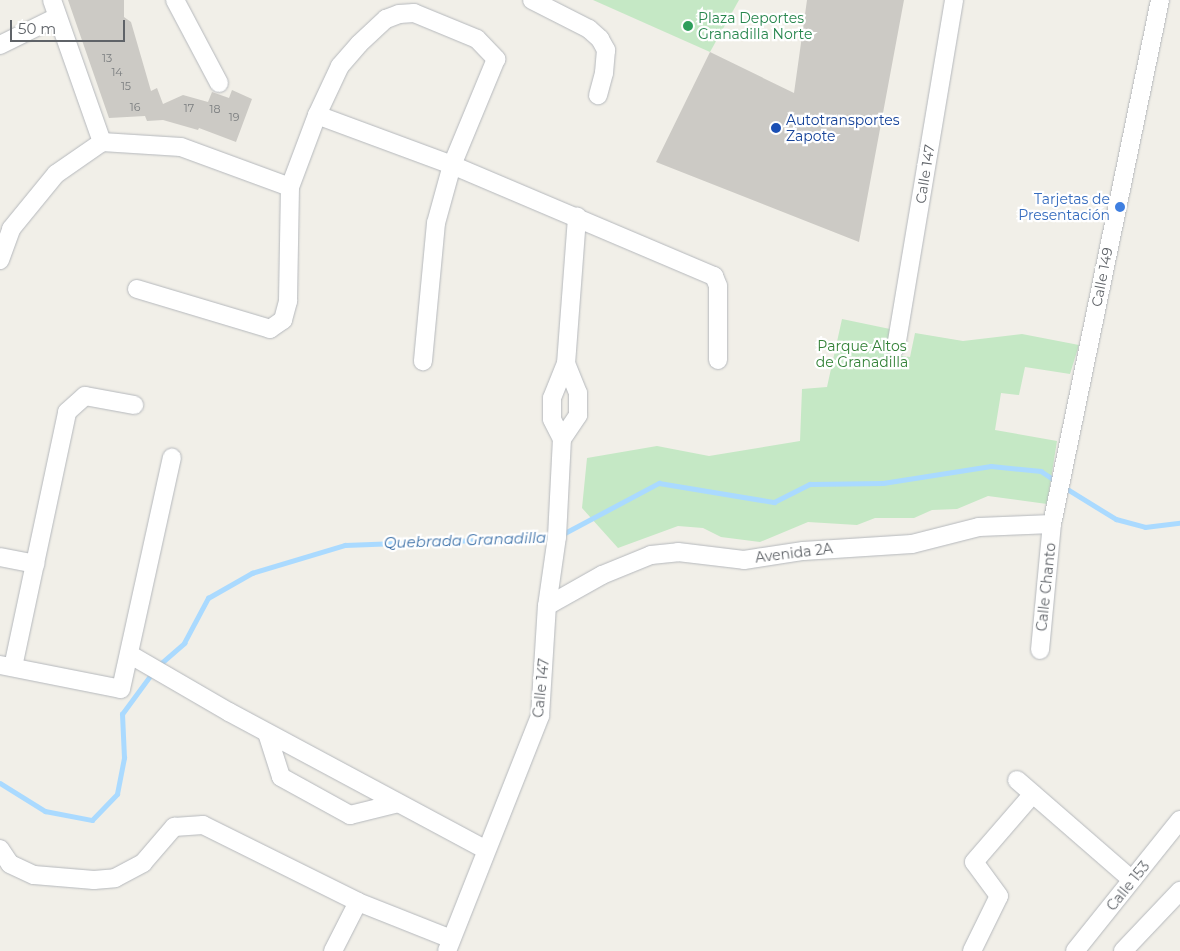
<!DOCTYPE html>
<meta charset="utf-8">
<style>
body{margin:0}
#map{position:relative;width:1180px;height:951px;overflow:hidden;background:#f1efe8;font-family:Montserrat,sans-serif}
div>[style]{position:absolute}
.green>*{inset:0;background:#c5e8c5}
.stream>*{height:4.5px;margin:-2.25px;padding:0 2.25px;transform-origin:2.25px;border-radius:2.25px;background:#aadaff}
.building>*{inset:0;background:#cccac5}
.roads{filter:drop-shadow(0 0 1px #b5b8bc) drop-shadow(0 0 1px #b5b8bc)}
.street>*{height:18px;margin:-9px;padding:0 9px;transform-origin:9px;border-radius:9px;background:#fff}
.dots>*{width:14px;height:14px;translate:-50% -50%;box-sizing:border-box;border:2px solid #fff;border-radius:50%}
span{translate:-50% -50%;white-space:nowrap;text-align:center;line-height:1.15;-webkit-text-stroke:4.5px #fff;paint-order:stroke}
.number-label{font-size:11px;color:#7a7d7f}
.number-label span{-webkit-text-stroke-width:0}
.leisure-label{font-size:14px;color:#27864d}
.left{translate:0 -50%;text-align:left}
.transit-label{font-size:14px;color:#164399}
.street-label{font-size:14px;color:#5f6368}
.shop-label{font-size:14px;color:#366cbe}
.right{translate:-100% -50%;text-align:right}
.park-label{font-size:14px;color:#348238}
.water-label{font-size:15px;color:#4174aa;font-style:italic}
.scale{position:absolute;left:10px;top:20px;width:115px;height:22px;box-sizing:border-box;border:2px solid #5f6368;border-top:0;padding-left:6px;font-size:15px;line-height:18px;white-space:nowrap;color:#5f6368;-webkit-text-stroke:4px #fff;paint-order:stroke}
</style>
<div id="map">
<div class="green">
<i style="clip-path:polygon(593px 0,739px 0,710px 52px)"></i>
<i style="clip-path:polygon(842px 319px,890px 329px,888px 354px,910px 357px,915px 333px,963px 341px,1022px 334px,1079px 345px,1070px 374px,1025px 367px,1019px 395px,1001px 393px,995px 430px,1057px 441px,1047px 504px,988px 496px,957px 509px,932px 510px,914px 518px,875px 518px,857px 525px,808px 522px,760px 542px,721px 537px,703px 528px,678px 526px,618px 548px,582px 508px,587px 458px,657px 446px,709px 456px,800px 441px,802px 389px,827px 387px)"></i>
</div>
<div class="stream">
<i style="left:1064px;top:487px;width:61px;rotate:31.6deg"></i>
<i style="left:1116px;top:519px;width:30px;rotate:15deg"></i>
<i style="left:1145px;top:527px;width:35px;rotate:-7deg"></i>
<i style="left:561px;top:535px;width:111px;rotate:-28deg"></i>
<i style="left:659px;top:483px;width:117px;rotate:9.4deg"></i>
<i style="left:774px;top:502px;width:40px;rotate:-26.6deg"></i>
<i style="left:810px;top:484px;width:73px;rotate:-0.8deg"></i>
<i style="left:883px;top:483px;width:109px;rotate:-8.9deg"></i>
<i style="left:991px;top:466px;width:50px;rotate:5.7deg"></i>
<i style="left:1041px;top:471px;width:18px;rotate:34deg"></i>
<i style="left:158px;top:666px;width:35px;rotate:-41deg"></i>
<i style="left:184px;top:643px;width:51px;rotate:-61.9deg"></i>
<i style="left:208px;top:598px;width:51px;rotate:-29.6deg"></i>
<i style="left:252px;top:573px;width:97px;rotate:-16.8deg"></i>
<i style="left:345px;top:545px;width:208px;rotate:-2.2deg"></i>
<i style="left:0;top:783px;width:53px;rotate:31.9deg"></i>
<i style="left:45px;top:811px;width:48px;rotate:10.8deg"></i>
<i style="left:92px;top:820px;width:36px;rotate:-46deg"></i>
<i style="left:117px;top:794px;width:37px;rotate:-79deg"></i>
<i style="left:124px;top:758px;width:44px;rotate:-92.6deg"></i>
<i style="left:122px;top:714px;width:52px;rotate:-53.6deg"></i>
</div>
<div class="building">
<i style="clip-path:polygon(68px 0,124px 0,124px 17px,131px 22px,151px 91px,157px 88px,163px 104px,183px 95px,208px 102px,212px 92px,229px 98px,232px 90px,252px 99px,236px 142px,199px 128px,198px 130px,163px 120px,147px 121px,145px 116px,109px 118px)"></i>
<i style="clip-path:polygon(807px 0,904px 0,859px 242px,656px 162px,710px 52px,794px 93px)"></i>
</div>
<div class="roads">
<div class="street">
<i style="left:52px;top:0;width:151px;rotate:70.6deg"></i>
<i style="left:102px;top:142px;width:79px;rotate:3.6deg"></i>
<i style="left:181px;top:147px;width:116px;rotate:20.2deg"></i>
<i style="left:175px;top:0;width:94px;rotate:62.1deg"></i>
<i style="left:532px;top:0;width:64px;rotate:27deg"></i>
<i style="left:589px;top:29px;width:15px;rotate:42deg"></i>
<i style="left:600px;top:39px;width:13px;rotate:61deg"></i>
<i style="left:606px;top:50px;width:23px;rotate:95deg"></i>
<i style="left:604px;top:73px;width:23px;rotate:105deg"></i>
<i style="left:0;top:45px;width:64px;rotate:-26.2deg"></i>
<i style="left:317px;top:115px;width:144px;rotate:20.3deg"></i>
<i style="left:452px;top:165px;width:285px;rotate:23deg"></i>
<i style="left:714px;top:276px;width:11px;rotate:68deg"></i>
<i style="left:718px;top:286px;width:74px;rotate:90deg"></i>
<i style="left:0;top:260px;width:33px;rotate:-70deg"></i>
<i style="left:11px;top:229px;width:71px;rotate:-50.7deg"></i>
<i style="left:56px;top:174px;width:56px;rotate:-34.8deg"></i>
<i style="left:137px;top:289px;width:139px;rotate:16.7deg"></i>
<i style="left:270px;top:329px;width:16px;rotate:-35deg"></i>
<i style="left:283px;top:320px;width:20px;rotate:-75deg"></i>
<i style="left:288px;top:301px;width:114px;rotate:-89deg"></i>
<i style="left:290px;top:187px;width:77px;rotate:-69.4deg"></i>
<i style="left:317px;top:115px;width:54px;rotate:-64.9deg"></i>
<i style="left:340px;top:66px;width:29px;rotate:-49deg"></i>
<i style="left:359px;top:44px;width:37px;rotate:-43deg"></i>
<i style="left:386px;top:19px;width:14px;rotate:-21deg"></i>
<i style="left:399px;top:14px;width:15px;rotate:-4deg"></i>
<i style="left:414px;top:13px;width:68px;rotate:22.4deg"></i>
<i style="left:477px;top:39px;width:28px;rotate:46deg"></i>
<i style="left:496px;top:59px;width:115px;rotate:112.5deg"></i>
<i style="left:452px;top:165px;width:60px;rotate:105.4deg"></i>
<i style="left:436px;top:223px;width:139px;rotate:95.4deg"></i>
<i style="left:896px;top:347px;width:352px;rotate:-80.5deg"></i>
<i style="left:562px;top:439px;width:22px;rotate:-117deg"></i>
<i style="left:552px;top:419px;width:21px;rotate:-90deg"></i>
<i style="left:552px;top:398px;width:37px;rotate:-68deg"></i>
<i style="left:566px;top:364px;width:148px;rotate:-85.7deg"></i>
<i style="left:562px;top:439px;width:29px;rotate:-56deg"></i>
<i style="left:578px;top:415px;width:22px;rotate:-90deg"></i>
<i style="left:578px;top:393px;width:31px;rotate:-112deg"></i>
<i style="left:0;top:557px;width:36px;rotate:11deg"></i>
<i style="left:547px;top:606px;width:63px;rotate:-29.4deg"></i>
<i style="left:602px;top:575px;width:53px;rotate:-22.2deg"></i>
<i style="left:651px;top:555px;width:27px;rotate:-6deg"></i>
<i style="left:678px;top:552px;width:66px;rotate:6.9deg"></i>
<i style="left:744px;top:560px;width:60px;rotate:-8.7deg"></i>
<i style="left:803px;top:551px;width:109px;rotate:-3.7deg"></i>
<i style="left:912px;top:544px;width:69px;rotate:-14.2deg"></i>
<i style="left:979px;top:527px;width:73px;rotate:-2.4deg"></i>
<i style="left:1040px;top:650px;width:127px;rotate:-84.6deg"></i>
<i style="left:1052px;top:524px;width:535px;rotate:-78.35deg"></i>
<i style="left:129px;top:654px;width:116px;rotate:30.1deg"></i>
<i style="left:229px;top:712px;width:292px;rotate:28.2deg"></i>
<i style="left:0;top:665px;width:123px;rotate:11.2deg"></i>
<i style="left:121px;top:689px;width:237px;rotate:-77.6deg"></i>
<i style="left:13px;top:667px;width:261px;rotate:-78deg"></i>
<i style="left:67px;top:412px;width:24px;rotate:-42deg"></i>
<i style="left:85px;top:396px;width:50px;rotate:10.4deg"></i>
<i style="left:267px;top:733px;width:46px;rotate:72.3deg"></i>
<i style="left:281px;top:777px;width:79px;rotate:28.8deg"></i>
<i style="left:350px;top:815px;width:49px;rotate:-14deg"></i>
<i style="left:1017px;top:780px;width:152px;rotate:41deg"></i>
<i style="left:0;top:849px;width:18px;rotate:56deg"></i>
<i style="left:10px;top:864px;width:26px;rotate:25deg"></i>
<i style="left:34px;top:875px;width:60px;rotate:4.8deg"></i>
<i style="left:94px;top:880px;width:21px;rotate:-5deg"></i>
<i style="left:115px;top:878px;width:32px;rotate:-28deg"></i>
<i style="left:143px;top:863px;width:48px;rotate:-49.3deg"></i>
<i style="left:174px;top:827px;width:29px;rotate:-4deg"></i>
<i style="left:203px;top:825px;width:173px;rotate:26.4deg"></i>
<i style="left:358px;top:902px;width:100px;rotate:21.7deg"></i>
<i style="left:333px;top:951px;width:55px;rotate:-63deg"></i>
<i style="left:447px;top:951px;width:253px;rotate:-68.4deg"></i>
<i style="left:540px;top:716px;width:110px;rotate:-86.4deg"></i>
<i style="left:547px;top:606px;width:70px;rotate:-81.8deg"></i>
<i style="left:557px;top:537px;width:98px;rotate:-87.1deg"></i>
<i style="left:972px;top:951px;width:61px;rotate:-63.9deg"></i>
<i style="left:999px;top:896px;width:42px;rotate:-126.3deg"></i>
<i style="left:974px;top:862px;width:90px;rotate:-49.1deg"></i>
<i style="left:1075px;top:951px;width:168px;rotate:-51.3deg"></i>
<i style="left:1123px;top:951px;width:83px;rotate:-46.5deg"></i>
</div>
</div>
<div class="dots">
<i style="left:688px;top:26px;background:#2e9e5b"></i>
<i style="left:776px;top:128px;background:#1a4fb4"></i>
<i style="left:1120px;top:207px;background:#3f7fe0"></i>
</div>
<div class="number-label">
<span style="left:107px;top:58px">13</span>
<span style="left:117px;top:72px">14</span>
<span style="left:126px;top:86px">15</span>
<span style="left:135px;top:107px">16</span>
<span style="left:189px;top:108px">17</span>
<span style="left:215px;top:109px">18</span>
<span style="left:234px;top:117px">19</span>
</div>
<div class="leisure-label">
<span class="left" style="left:698px;top:26px">Plaza Deportes<br>Granadilla Norte</span>
</div>
<div class="transit-label">
<span class="left" style="left:786px;top:128px">Autotransportes<br>Zapote</span>
</div>
<div class="street-label">
<span style="left:925px;top:174px;rotate:-81deg">Calle 147</span>
<span style="left:1102px;top:277px;rotate:-79deg">Calle 149</span>
<span style="left:794px;top:553px;rotate:-7deg">Avenida 2A</span>
<span style="left:1046px;top:587px;rotate:-84deg">Calle Chanto</span>
<span style="left:541px;top:688px;rotate:-84deg">Calle 147</span>
<span style="left:1128px;top:886px;rotate:-51deg">Calle 153</span>
</div>
<div class="shop-label">
<span class="right" style="left:1110px;top:207px">Tarjetas de<br>Presentación</span>
</div>
<div class="park-label">
<span style="left:862px;top:354px">Parque Altos<br>de Granadilla</span>
</div>
<div class="water-label">
<span style="left:465px;top:540px;rotate:-2deg">Quebrada Granadilla</span>
</div>
<div class="scale">50 m</div>
</div>
